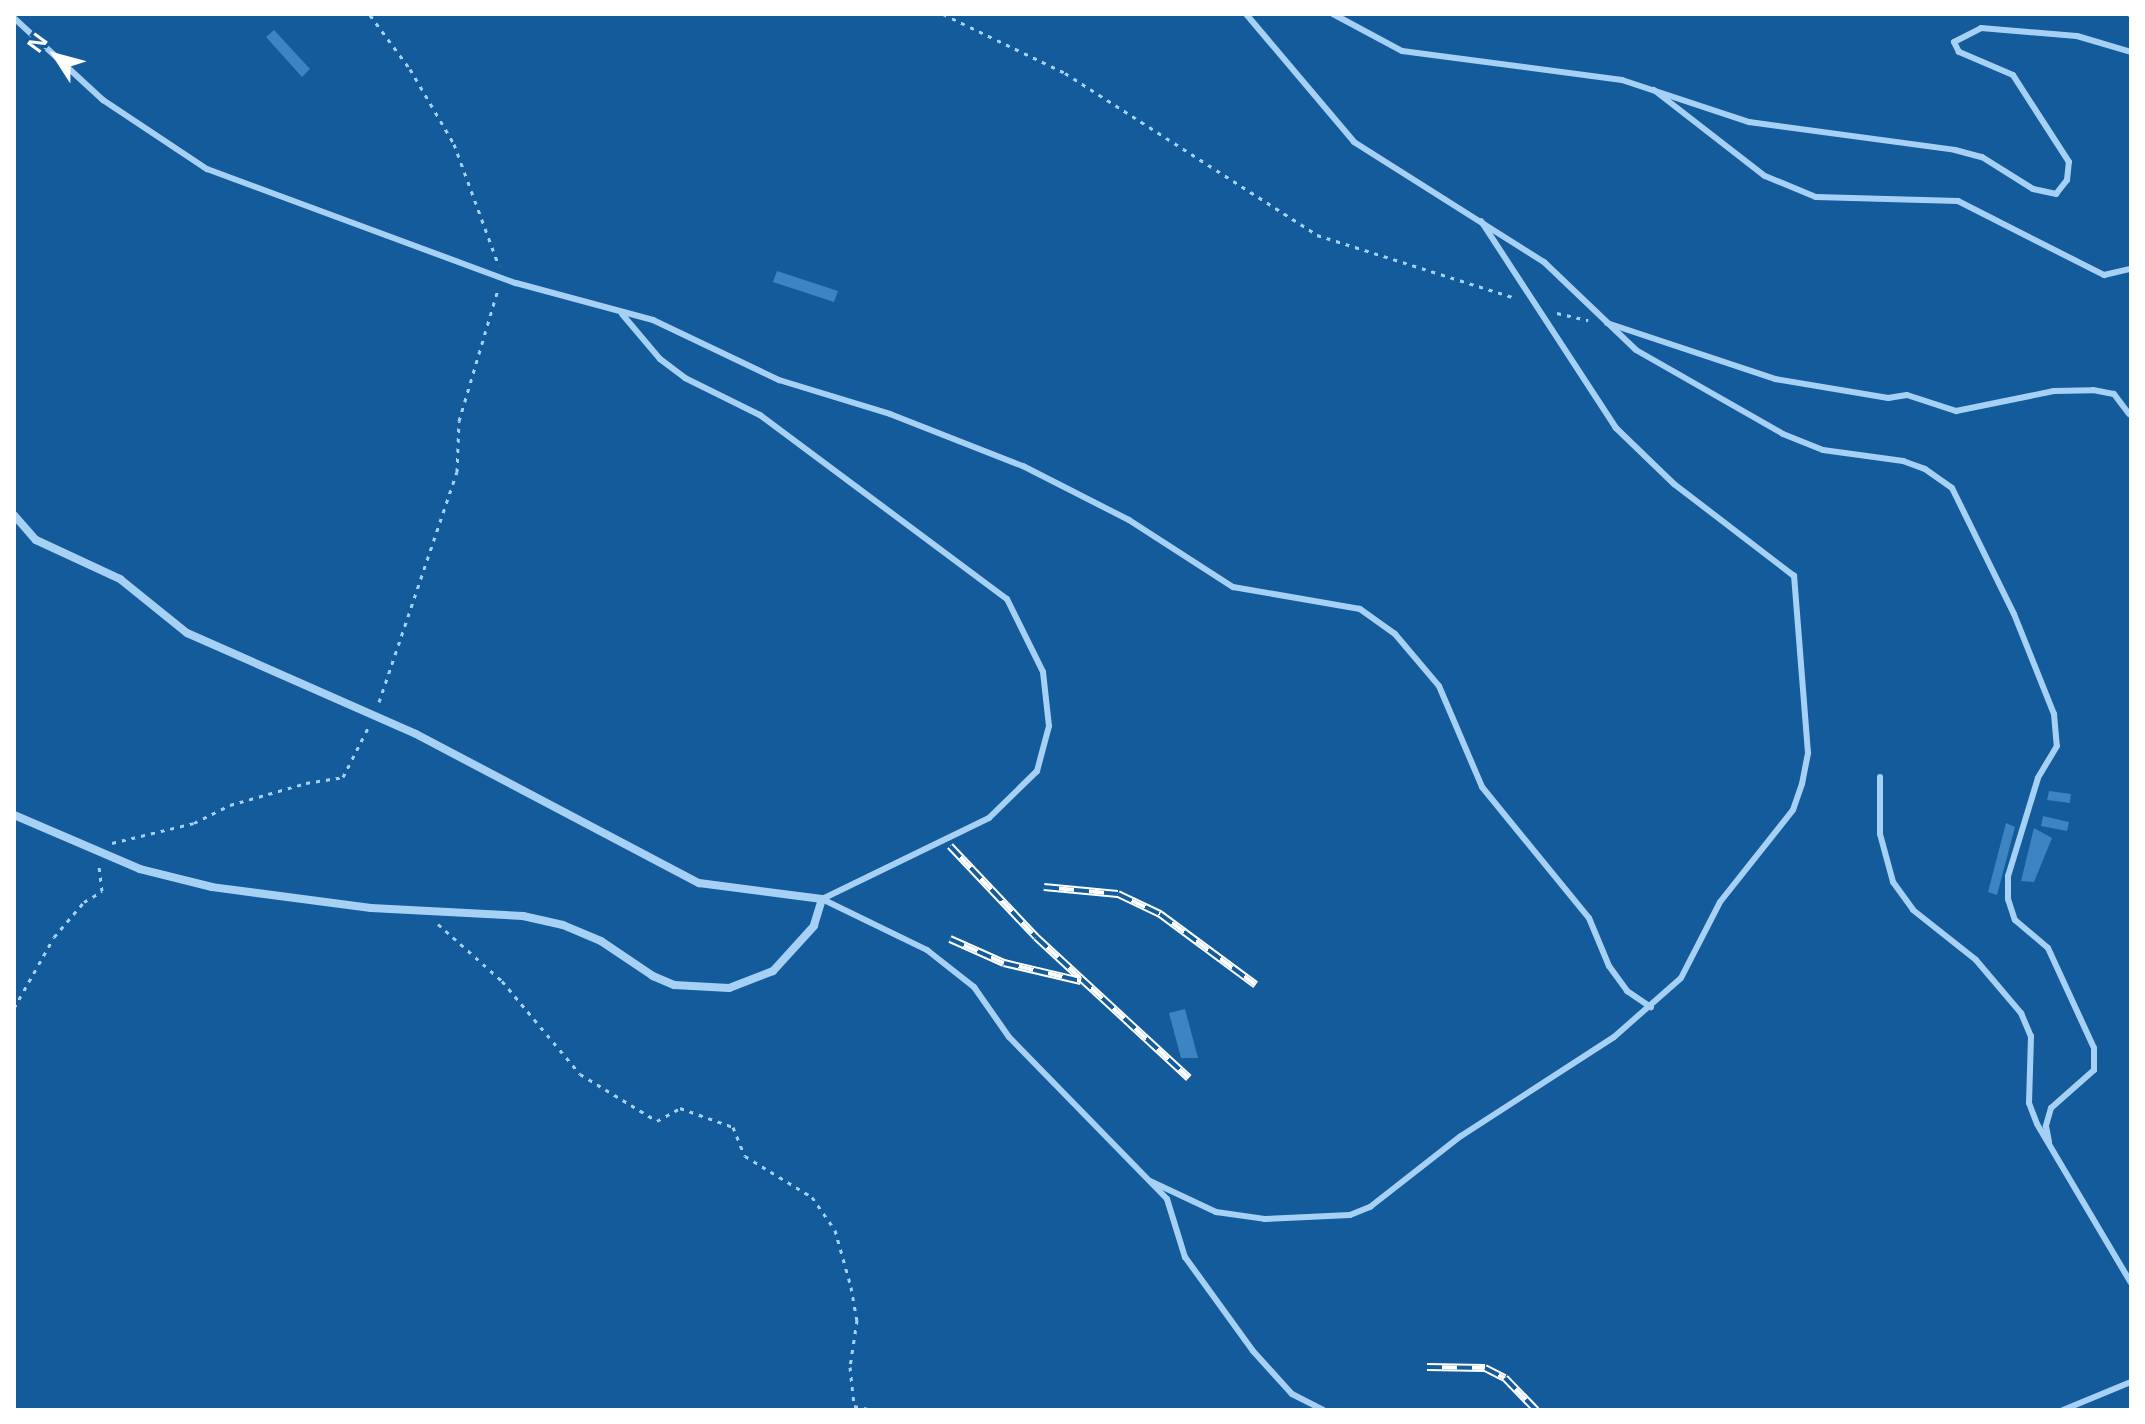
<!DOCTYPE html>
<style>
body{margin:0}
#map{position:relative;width:2145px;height:1424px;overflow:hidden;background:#135b9b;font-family:"Noto Sans",sans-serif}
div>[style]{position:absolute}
.building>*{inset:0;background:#3c85c2}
.path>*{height:3px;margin-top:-1.5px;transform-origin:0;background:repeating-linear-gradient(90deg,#a7d1f4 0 4px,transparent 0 10px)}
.lane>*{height:6px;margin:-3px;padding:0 3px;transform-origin:3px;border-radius:3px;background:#a7d1f4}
.street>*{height:8px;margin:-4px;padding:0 4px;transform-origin:4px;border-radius:4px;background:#a7d1f4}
.rail>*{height:8px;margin-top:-4px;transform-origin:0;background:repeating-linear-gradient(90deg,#135b9b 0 15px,#fff 0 30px);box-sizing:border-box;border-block:2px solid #fff}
span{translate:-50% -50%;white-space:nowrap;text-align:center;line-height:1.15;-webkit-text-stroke:8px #135b9b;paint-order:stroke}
.frame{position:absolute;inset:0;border:16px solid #fff;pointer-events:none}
.north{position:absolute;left:16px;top:16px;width:80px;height:80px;-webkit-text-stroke:6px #135b9b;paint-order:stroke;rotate:306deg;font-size:22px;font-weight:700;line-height:32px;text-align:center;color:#fff}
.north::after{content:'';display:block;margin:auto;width:28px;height:36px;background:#fff;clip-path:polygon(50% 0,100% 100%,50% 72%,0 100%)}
</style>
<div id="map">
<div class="building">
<i style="clip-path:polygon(274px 30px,310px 69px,302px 77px,266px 37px)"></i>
<i style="clip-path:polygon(777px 271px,838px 291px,834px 302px,773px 282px)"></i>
<i style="clip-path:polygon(2049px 791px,2071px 794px,2070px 803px,2047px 800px)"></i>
<i style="clip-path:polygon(2043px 816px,2069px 822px,2067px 831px,2041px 826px)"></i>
<i style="clip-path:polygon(2006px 823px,2015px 827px,1997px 895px,1988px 892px)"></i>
<i style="clip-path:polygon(2034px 828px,2052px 838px,2034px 882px,2021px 881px)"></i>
<i style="clip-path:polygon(1185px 1009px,1198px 1058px,1181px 1058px,1169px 1013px)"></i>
</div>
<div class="path">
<i style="left:943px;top:14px;width:136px;rotate:25.8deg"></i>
<i style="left:1065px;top:73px;width:300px;rotate:32.7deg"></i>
<i style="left:1317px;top:235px;width:209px;rotate:17.6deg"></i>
<i style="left:370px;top:15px;width:67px;rotate:53.5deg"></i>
<i style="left:410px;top:69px;width:87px;rotate:59.6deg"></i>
<i style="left:454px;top:144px;width:130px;rotate:69.8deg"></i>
<i style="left:1557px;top:313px;width:32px;rotate:13deg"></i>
<i style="left:379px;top:702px;width:243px;rotate:-71.3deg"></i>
<i style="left:457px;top:472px;width:51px;rotate:-87.8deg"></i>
<i style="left:459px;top:421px;width:138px;rotate:-73.5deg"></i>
<i style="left:112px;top:843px;width:84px;rotate:-13.7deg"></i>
<i style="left:194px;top:823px;width:40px;rotate:-26.6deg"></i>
<i style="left:230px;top:805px;width:79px;rotate:-16.1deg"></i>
<i style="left:306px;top:783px;width:37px;rotate:-9deg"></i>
<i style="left:343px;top:777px;width:55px;rotate:-63deg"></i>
<i style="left:438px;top:924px;width:86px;rotate:41.7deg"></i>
<i style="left:502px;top:981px;width:121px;rotate:50deg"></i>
<i style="left:580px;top:1074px;width:90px;rotate:31.4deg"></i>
<i style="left:657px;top:1121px;width:26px;rotate:-29deg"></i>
<i style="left:680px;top:1108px;width:56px;rotate:19.7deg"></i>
<i style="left:733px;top:1127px;width:31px;rotate:68deg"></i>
<i style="left:745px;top:1156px;width:79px;rotate:31.5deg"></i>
<i style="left:812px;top:1197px;width:40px;rotate:55.1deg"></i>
<i style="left:835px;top:1230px;width:59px;rotate:74.3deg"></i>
<i style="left:851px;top:1287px;width:34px;rotate:80deg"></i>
<i style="left:857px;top:1320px;width:48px;rotate:98.5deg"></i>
<i style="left:850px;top:1367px;width:39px;rotate:84deg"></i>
<i style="left:854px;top:1406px;width:19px;rotate:12deg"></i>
<i style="left:14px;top:1008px;width:81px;rotate:-60.6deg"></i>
<i style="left:54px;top:937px;width:46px;rotate:-49.4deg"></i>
<i style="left:84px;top:902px;width:21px;rotate:-31deg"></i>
<i style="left:102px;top:891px;width:24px;rotate:-97deg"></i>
</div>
<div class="lane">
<i style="left:1246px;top:14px;width:167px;rotate:49.8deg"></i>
<i style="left:1354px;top:142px;width:225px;rotate:32.3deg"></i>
<i style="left:1544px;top:262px;width:127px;rotate:43.7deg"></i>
<i style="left:1636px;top:350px;width:169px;rotate:29.7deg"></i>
<i style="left:1783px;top:434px;width:43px;rotate:21.8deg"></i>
<i style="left:1823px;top:450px;width:81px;rotate:7.8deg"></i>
<i style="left:1903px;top:461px;width:23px;rotate:20deg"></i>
<i style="left:1925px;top:469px;width:33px;rotate:35deg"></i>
<i style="left:1952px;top:488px;width:140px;rotate:63.8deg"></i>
<i style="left:2014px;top:614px;width:108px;rotate:68.2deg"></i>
<i style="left:2054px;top:714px;width:32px;rotate:85deg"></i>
<i style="left:2057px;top:746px;width:37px;rotate:121deg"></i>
<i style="left:2038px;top:778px;width:102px;rotate:107deg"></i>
<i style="left:2008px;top:876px;width:23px;rotate:90deg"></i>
<i style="left:2008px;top:899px;width:22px;rotate:72deg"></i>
<i style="left:2015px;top:920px;width:43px;rotate:40.3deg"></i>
<i style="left:2048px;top:948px;width:110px;rotate:65.3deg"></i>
<i style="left:2094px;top:1048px;width:22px;rotate:90deg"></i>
<i style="left:2094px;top:1070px;width:57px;rotate:138.5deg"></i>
<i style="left:2051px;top:1108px;width:19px;rotate:106deg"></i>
<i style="left:2046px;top:1126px;width:16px;rotate:79deg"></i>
<i style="left:1333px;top:14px;width:78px;rotate:28.2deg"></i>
<i style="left:1402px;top:51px;width:222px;rotate:7.5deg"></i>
<i style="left:1622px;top:80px;width:134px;rotate:18.3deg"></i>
<i style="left:1749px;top:122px;width:208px;rotate:7.7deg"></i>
<i style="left:1955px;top:150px;width:28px;rotate:15deg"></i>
<i style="left:1982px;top:157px;width:60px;rotate:32.1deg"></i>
<i style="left:2033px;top:189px;width:24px;rotate:12deg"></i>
<i style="left:2056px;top:194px;width:18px;rotate:-52deg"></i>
<i style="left:2067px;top:180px;width:18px;rotate:-84deg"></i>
<i style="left:2069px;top:162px;width:103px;rotate:-122.8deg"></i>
<i style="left:2013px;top:75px;width:59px;rotate:-156.9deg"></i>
<i style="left:1959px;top:52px;width:11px;rotate:-117deg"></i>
<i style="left:1954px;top:42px;width:30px;rotate:-27deg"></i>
<i style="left:1981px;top:28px;width:96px;rotate:4.8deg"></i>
<i style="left:2077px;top:36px;width:56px;rotate:16.5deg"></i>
<i style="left:2130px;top:14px;width:1px"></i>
<i style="left:14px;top:18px;width:121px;rotate:42.7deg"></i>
<i style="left:103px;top:100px;width:125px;rotate:33.6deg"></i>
<i style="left:207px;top:169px;width:329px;rotate:20.3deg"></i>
<i style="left:516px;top:283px;width:142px;rotate:15.1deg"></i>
<i style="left:653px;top:320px;width:140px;rotate:25.5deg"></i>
<i style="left:779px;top:380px;width:116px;rotate:17deg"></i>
<i style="left:890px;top:414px;width:143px;rotate:21.4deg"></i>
<i style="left:1023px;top:466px;width:119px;rotate:27deg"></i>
<i style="left:1129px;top:520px;width:124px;rotate:32.8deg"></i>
<i style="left:1233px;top:587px;width:129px;rotate:9.8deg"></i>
<i style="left:1360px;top:609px;width:43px;rotate:35.5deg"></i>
<i style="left:1395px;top:634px;width:68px;rotate:49.8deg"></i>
<i style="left:1439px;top:686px;width:110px;rotate:66.9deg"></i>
<i style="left:1482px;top:787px;width:169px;rotate:50.8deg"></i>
<i style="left:1589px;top:918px;width:52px;rotate:67.4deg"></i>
<i style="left:1609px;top:966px;width:31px;rotate:54deg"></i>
<i style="left:1627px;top:991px;width:29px;rotate:34deg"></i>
<i style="left:1654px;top:90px;width:140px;rotate:37.8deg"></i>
<i style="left:1765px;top:176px;width:55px;rotate:22.4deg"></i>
<i style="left:1816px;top:197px;width:142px;rotate:1.6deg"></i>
<i style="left:1958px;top:201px;width:164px;rotate:26.9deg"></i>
<i style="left:2104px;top:275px;width:28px;rotate:-13deg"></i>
<i style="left:622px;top:314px;width:59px;rotate:49.8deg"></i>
<i style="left:660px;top:359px;width:31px;rotate:37deg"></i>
<i style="left:685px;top:378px;width:84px;rotate:26.3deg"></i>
<i style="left:760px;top:415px;width:308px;rotate:36.7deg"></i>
<i style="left:1007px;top:599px;width:81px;rotate:63.7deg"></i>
<i style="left:1043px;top:672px;width:54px;rotate:83.7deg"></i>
<i style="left:1049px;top:726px;width:47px;rotate:104.9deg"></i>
<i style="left:1037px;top:771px;width:67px;rotate:135.6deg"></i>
<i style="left:989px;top:818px;width:186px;rotate:154.1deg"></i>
<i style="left:1607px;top:323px;width:177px;rotate:18.4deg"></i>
<i style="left:1775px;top:379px;width:115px;rotate:9.5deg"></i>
<i style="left:1888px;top:398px;width:19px;rotate:-9deg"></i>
<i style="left:1907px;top:395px;width:52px;rotate:18.1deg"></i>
<i style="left:1956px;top:411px;width:100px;rotate:-11.5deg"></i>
<i style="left:2054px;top:391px;width:39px;rotate:-1deg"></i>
<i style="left:2093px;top:390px;width:21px;rotate:11deg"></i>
<i style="left:2114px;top:394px;width:25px;rotate:53deg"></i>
<i style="left:1880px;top:777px;width:57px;rotate:90deg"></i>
<i style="left:1880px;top:834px;width:50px;rotate:74.8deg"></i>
<i style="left:1893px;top:882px;width:34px;rotate:54deg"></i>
<i style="left:1913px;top:910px;width:80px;rotate:38.4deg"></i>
<i style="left:1976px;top:960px;width:70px;rotate:49.7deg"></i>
<i style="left:2021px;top:1013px;width:25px;rotate:67deg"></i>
<i style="left:2031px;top:1036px;width:67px;rotate:91.7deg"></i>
<i style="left:2029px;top:1103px;width:22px;rotate:69deg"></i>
<i style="left:2037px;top:1124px;width:185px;rotate:59.4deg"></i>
<i style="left:822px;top:899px;width:117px;rotate:25.9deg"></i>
<i style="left:927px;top:950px;width:60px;rotate:38.2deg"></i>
<i style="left:974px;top:987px;width:61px;rotate:55deg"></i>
<i style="left:1009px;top:1037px;width:226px;rotate:45.7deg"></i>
<i style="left:1167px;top:1199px;width:61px;rotate:72.8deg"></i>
<i style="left:1185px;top:1257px;width:116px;rotate:54.1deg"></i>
<i style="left:1253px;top:1351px;width:58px;rotate:47.8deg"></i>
<i style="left:1292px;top:1394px;width:35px;rotate:27deg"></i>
<i style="left:1150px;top:1181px;width:73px;rotate:25.2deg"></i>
<i style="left:1216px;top:1212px;width:49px;rotate:8.1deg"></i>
<i style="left:1265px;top:1219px;width:85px;rotate:-2.7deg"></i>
<i style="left:1350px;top:1215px;width:22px;rotate:-22deg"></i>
<i style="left:1370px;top:1207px;width:115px;rotate:-38deg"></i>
<i style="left:1461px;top:1136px;width:182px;rotate:-32.9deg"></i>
<i style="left:1614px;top:1037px;width:89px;rotate:-41.4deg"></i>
<i style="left:1681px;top:978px;width:85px;rotate:-62.8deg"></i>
<i style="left:1720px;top:902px;width:117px;rotate:-51.6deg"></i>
<i style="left:1793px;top:810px;width:28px;rotate:-71deg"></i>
<i style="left:1802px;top:784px;width:32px;rotate:-79deg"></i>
<i style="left:1808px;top:753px;width:178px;rotate:-94.5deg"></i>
<i style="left:1794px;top:576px;width:151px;rotate:-142.5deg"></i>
<i style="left:1674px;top:484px;width:81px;rotate:-136deg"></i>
<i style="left:1616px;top:428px;width:247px;rotate:-123.1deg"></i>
<i style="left:2063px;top:1410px;width:74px;rotate:-22.4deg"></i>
</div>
<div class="street">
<i style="left:14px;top:515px;width:33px;rotate:49deg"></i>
<i style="left:36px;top:540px;width:93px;rotate:24.9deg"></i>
<i style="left:120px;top:579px;width:86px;rotate:38.9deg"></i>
<i style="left:187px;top:633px;width:250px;rotate:23.8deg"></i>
<i style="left:416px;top:734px;width:320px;rotate:27.8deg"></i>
<i style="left:699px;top:883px;width:124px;rotate:7.4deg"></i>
<i style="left:822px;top:899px;width:28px;rotate:107deg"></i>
<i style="left:814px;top:926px;width:61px;rotate:132.3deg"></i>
<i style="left:773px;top:971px;width:47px;rotate:158.9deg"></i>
<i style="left:729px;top:988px;width:55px;rotate:-176.9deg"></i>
<i style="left:674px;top:985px;width:23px;rotate:-157deg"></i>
<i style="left:653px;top:976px;width:63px;rotate:-146.1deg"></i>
<i style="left:601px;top:941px;width:41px;rotate:-157.2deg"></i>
<i style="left:563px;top:925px;width:41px;rotate:-167.3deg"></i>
<i style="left:523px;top:916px;width:152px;rotate:-177deg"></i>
<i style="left:371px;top:908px;width:160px;rotate:-172.5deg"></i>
<i style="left:212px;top:887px;width:74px;rotate:-166deg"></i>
<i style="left:140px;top:869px;width:137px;rotate:-156.8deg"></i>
</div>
<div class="rail">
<i style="left:950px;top:846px;width:125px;rotate:46.6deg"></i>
<i style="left:1036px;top:937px;width:208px;rotate:42.7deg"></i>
<i style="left:1044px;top:887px;width:74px;rotate:5.4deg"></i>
<i style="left:1118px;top:894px;width:47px;rotate:25.5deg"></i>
<i style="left:1160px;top:914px;width:119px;rotate:36.5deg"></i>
<i style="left:950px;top:939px;width:59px;rotate:24deg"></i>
<i style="left:1004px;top:963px;width:79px;rotate:13.2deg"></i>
<i style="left:1427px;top:1367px;width:58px;rotate:1deg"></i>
<i style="left:1485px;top:1368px;width:22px;rotate:27deg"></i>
<i style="left:1505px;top:1378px;width:45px;rotate:45.9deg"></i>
</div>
<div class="frame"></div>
<div class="north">N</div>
</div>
